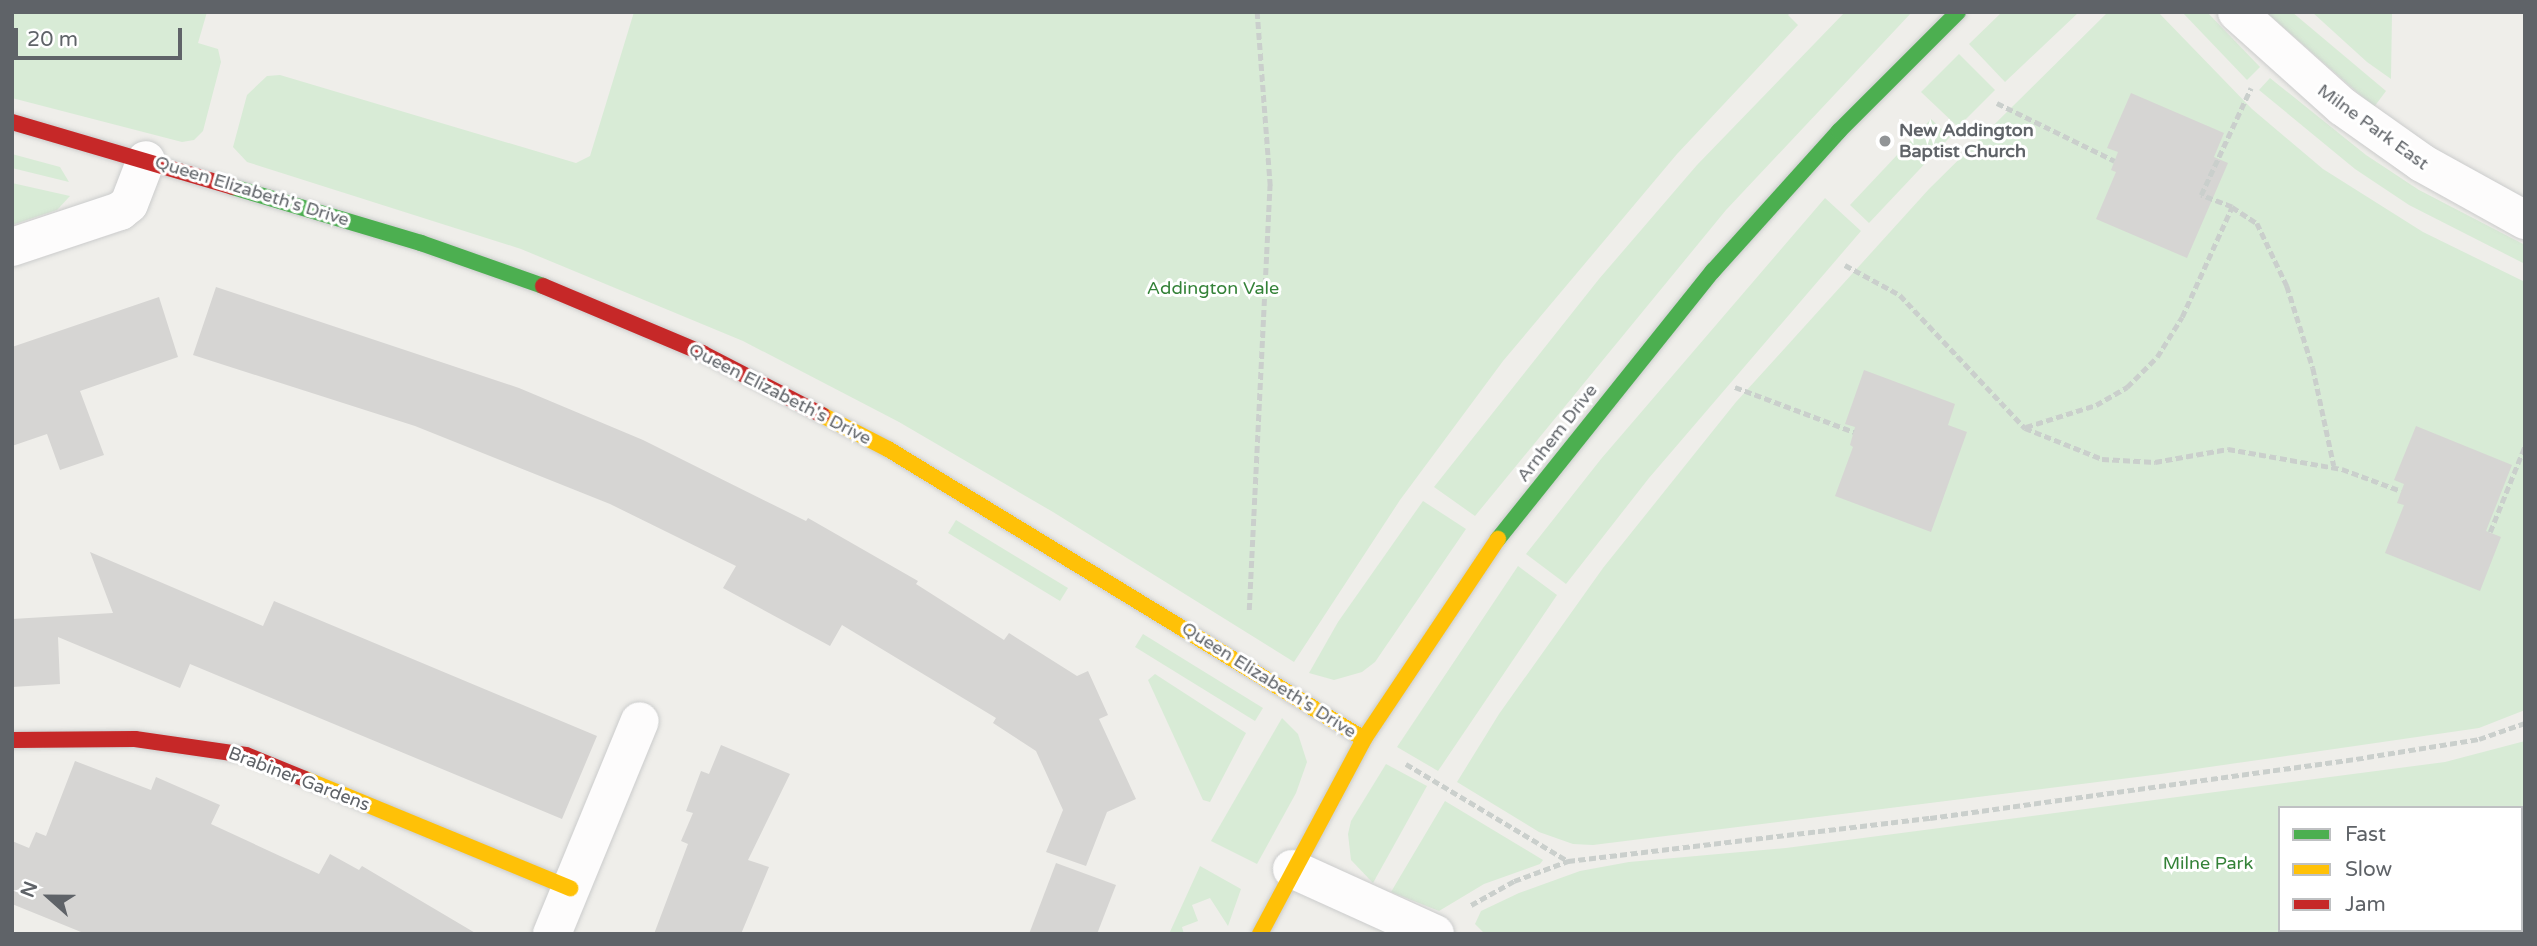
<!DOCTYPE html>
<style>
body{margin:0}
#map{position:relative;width:2537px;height:946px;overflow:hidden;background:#efeeea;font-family:"Varela Round",sans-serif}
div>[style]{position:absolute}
.green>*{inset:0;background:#d8ebd6}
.building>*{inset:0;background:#d6d5d3}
.path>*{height:4.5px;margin-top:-2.25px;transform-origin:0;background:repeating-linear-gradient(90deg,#cacfcc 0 7px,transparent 0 10.5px)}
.roads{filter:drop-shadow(0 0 2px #cbcccc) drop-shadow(0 0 2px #cbcccc)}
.street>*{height:38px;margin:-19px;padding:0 19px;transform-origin:19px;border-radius:19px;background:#fdfcfc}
.fast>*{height:16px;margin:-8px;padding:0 8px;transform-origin:8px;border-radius:8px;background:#4caf50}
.slow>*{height:16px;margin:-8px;padding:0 8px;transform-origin:8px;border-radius:8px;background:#ffc107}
.jam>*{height:16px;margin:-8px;padding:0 8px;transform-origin:8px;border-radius:8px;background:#c62828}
.dots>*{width:19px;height:19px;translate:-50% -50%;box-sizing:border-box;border:4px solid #fff;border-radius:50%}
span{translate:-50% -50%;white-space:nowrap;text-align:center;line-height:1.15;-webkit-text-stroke:6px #fff;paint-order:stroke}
.street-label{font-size:18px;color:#5f6368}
.poi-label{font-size:18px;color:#5f6368;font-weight:700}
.left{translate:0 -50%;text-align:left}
.park-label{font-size:18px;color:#348238}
.frame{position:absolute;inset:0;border:14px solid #5f6368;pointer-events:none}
.legend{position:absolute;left:2278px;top:806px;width:245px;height:126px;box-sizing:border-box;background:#fff;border:2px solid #bfc1c3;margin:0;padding:9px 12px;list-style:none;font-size:21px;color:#5f6368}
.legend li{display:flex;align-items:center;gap:14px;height:35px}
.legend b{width:35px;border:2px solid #bfc1c3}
.north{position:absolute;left:14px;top:862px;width:70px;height:70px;-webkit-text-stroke:5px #fff;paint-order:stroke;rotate:291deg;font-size:19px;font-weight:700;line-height:28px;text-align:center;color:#5f6368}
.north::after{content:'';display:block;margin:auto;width:24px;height:32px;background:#5f6368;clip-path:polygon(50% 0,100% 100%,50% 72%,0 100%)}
.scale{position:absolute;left:14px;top:28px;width:168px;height:32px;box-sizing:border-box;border:4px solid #5f6368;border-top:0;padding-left:9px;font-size:21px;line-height:24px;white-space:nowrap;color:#5f6368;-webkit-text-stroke:5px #fff;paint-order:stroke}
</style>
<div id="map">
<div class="green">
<i style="clip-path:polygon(12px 12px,207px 12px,198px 43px,218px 49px,221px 62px,203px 131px,194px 140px,182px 142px,12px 98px)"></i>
<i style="clip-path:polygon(634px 12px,1791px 12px,1788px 15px,1798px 25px,1677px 154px,1503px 361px,1400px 500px,1294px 662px,1053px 512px,899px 422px,743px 341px,521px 249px,247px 162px,233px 147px,247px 95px,267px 76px,280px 75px,576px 163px,590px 156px)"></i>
<i style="clip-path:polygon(1845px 12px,1912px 12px,1726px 210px,1475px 516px,1434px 487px,1599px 279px,1697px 165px)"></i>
<i style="clip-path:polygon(2002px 12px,2079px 12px,2005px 82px,1969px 44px)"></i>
<i style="clip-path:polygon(2108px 12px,2158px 12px,2252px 109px,2323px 169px,2423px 232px,2525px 282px,2525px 710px,2479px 728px,2161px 774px,1593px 845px,1573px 844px,1539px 832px,1457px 782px,1499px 714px,1603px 568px,1736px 402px,1929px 189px)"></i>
<i style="clip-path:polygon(2182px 12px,2207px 12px,2260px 67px,2247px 80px)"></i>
<i style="clip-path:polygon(2266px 12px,2292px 12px,2386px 91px,2374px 107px)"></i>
<i style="clip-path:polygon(2312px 12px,2392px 12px,2391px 79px,2367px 62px)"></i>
<i style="clip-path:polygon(1959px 54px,1995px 90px,1958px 127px,1921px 92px)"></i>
<i style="clip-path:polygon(2270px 78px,2366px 155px,2419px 190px,2525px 245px,2525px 264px,2409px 205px,2355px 169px,2259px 90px)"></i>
<i style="clip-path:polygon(1931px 119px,1950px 137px,1869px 223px,1850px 205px)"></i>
<i style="clip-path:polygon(12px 154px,60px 167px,69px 182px,12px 168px)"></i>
<i style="clip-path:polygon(12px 183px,70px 196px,57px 210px,12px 225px)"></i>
<i style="clip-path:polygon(1825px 198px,1861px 231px,1649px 478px,1566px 584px,1526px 554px,1601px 459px)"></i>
<i style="clip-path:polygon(1423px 501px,1466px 529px,1375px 662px,1362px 672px,1334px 680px,1309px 673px,1338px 622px)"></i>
<i style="clip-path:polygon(956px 520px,1068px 588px,1060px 601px,948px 533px)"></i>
<i style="clip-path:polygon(1518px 566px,1557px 595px,1438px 771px,1397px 747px)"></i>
<i style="clip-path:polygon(1143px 634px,1263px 708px,1255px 721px,1135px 647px)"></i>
<i style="clip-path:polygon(1155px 674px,1246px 733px,1210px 802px,1203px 800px,1148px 680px)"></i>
<i style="clip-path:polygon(1282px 718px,1298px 734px,1307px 762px,1296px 793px,1257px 864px,1211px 841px)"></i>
<i style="clip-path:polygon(evenodd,2525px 741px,2525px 934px,1485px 934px,1475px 924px,1481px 911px,1519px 893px,1580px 871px,1629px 862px,1786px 848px,2445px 762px,2525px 741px,2280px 808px,2521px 808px,2521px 930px,2280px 930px,2280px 808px)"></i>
<i style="clip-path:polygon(1386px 764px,1427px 786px,1373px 883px,1351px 860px,1348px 834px,1351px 821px)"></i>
<i style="clip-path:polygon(1445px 801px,1543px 860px,1540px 864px,1484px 884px,1439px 911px,1391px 892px)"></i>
<i style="clip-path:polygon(1200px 866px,1241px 889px,1228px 926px,1210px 898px,1192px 905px,1198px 921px,1182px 927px,1184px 934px,1169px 934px)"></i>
</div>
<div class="building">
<i style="clip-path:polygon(2131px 93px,2224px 133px,2214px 157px,2228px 163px,2187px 258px,2096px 219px,2116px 172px,2111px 170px,2118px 152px,2107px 148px)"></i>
<i style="clip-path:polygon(216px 287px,519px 388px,643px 440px,806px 521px,808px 518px,918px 581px,916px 584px,1004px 640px,1009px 633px,1077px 676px,1088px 671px,1108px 715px,1099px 719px,1136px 799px,1107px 812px,1086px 866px,1046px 852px,1063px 810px,1036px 751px,993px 723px,996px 718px,842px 625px,830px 646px,723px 588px,736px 566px,610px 504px,415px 426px,193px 355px)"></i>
<i style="clip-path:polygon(159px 297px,178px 357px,80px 391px,104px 455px,60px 470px,47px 434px,12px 446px,12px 347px)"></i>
<i style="clip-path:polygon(1864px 370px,1955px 404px,1948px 425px,1967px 432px,1931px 532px,1835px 496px,1853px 447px,1850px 445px,1855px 427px,1845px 424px)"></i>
<i style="clip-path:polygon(2416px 426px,2512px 465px,2486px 531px,2501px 537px,2480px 591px,2385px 553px,2404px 505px,2397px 503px,2404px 484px,2394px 480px)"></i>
<i style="clip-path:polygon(90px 552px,263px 626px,274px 601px,597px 736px,562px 819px,190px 664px,180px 688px,58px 637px,60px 684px,12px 687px,12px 619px,113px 613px)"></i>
<i style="clip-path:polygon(721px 745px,790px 774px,748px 860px,769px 867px,741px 934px,654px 934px,688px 844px,681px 841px,693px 813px,686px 811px,701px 771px,709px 774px)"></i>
<i style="clip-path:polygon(75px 761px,151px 790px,156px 777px,220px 805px,211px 824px,319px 874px,330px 854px,359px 870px,362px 866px,477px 934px,86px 934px,12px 904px,12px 841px,29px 848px,36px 832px,46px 836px)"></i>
<i style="clip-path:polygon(1056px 863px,1116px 885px,1097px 934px,1029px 934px)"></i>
</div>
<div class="path">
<i style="left:1997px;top:103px;width:131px;rotate:26.2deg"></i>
<i style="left:2232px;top:207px;width:30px;rotate:33deg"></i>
<i style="left:2257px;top:223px;width:70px;rotate:64.5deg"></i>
<i style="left:2287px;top:286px;width:86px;rotate:72.4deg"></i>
<i style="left:2313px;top:368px;width:100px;rotate:77.9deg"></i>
<i style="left:1845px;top:265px;width:63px;rotate:28.6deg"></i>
<i style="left:1900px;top:295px;width:183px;rotate:46.8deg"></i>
<i style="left:2025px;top:428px;width:83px;rotate:21.9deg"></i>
<i style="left:2102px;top:459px;width:53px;rotate:3.2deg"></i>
<i style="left:2155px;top:462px;width:74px;rotate:-10.1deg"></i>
<i style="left:2228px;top:449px;width:116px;rotate:10deg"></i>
<i style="left:2342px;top:469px;width:63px;rotate:20.4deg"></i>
<i style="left:1735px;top:387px;width:127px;rotate:20.7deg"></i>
<i style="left:2026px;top:427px;width:73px;rotate:-17.4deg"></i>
<i style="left:2096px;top:405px;width:36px;rotate:-30deg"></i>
<i style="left:2127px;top:387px;width:42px;rotate:-45deg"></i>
<i style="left:2157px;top:357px;width:47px;rotate:-58deg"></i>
<i style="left:2182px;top:317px;width:121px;rotate:-65.6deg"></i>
<i style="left:2232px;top:207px;width:33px;rotate:-159deg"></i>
<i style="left:2201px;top:195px;width:118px;rotate:-65deg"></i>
<i style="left:2490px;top:532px;width:93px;rotate:-67.9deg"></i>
<i style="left:1249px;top:610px;width:425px;rotate:-87.2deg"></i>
<i style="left:1270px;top:186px;width:174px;rotate:-94.3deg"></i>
<i style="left:1406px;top:764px;width:189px;rotate:30.9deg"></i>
<i style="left:1568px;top:861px;width:365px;rotate:-6.8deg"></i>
<i style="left:1930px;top:818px;width:441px;rotate:-7.9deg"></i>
<i style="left:2367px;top:757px;width:113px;rotate:-9.1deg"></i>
<i style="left:2479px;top:739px;width:49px;rotate:-19.2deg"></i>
<i style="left:1471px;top:905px;width:49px;rotate:-29.2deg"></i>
<i style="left:1514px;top:881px;width:58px;rotate:-20.3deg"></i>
</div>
<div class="roads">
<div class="street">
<i style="left:2237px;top:12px;width:142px;rotate:41.9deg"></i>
<i style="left:2343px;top:107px;width:97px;rotate:35.3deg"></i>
<i style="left:2422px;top:163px;width:118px;rotate:29deg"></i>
<i style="left:12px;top:247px;width:114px;rotate:-18.4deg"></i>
<i style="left:120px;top:211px;width:11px;rotate:-38deg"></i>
<i style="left:129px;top:204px;width:47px;rotate:-68.9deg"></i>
<i style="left:1292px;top:869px;width:157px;rotate:24.4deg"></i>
<i style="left:552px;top:934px;width:230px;rotate:-67.6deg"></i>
</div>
<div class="fast">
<i style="left:233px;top:187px;width:196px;rotate:16.6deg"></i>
<i style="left:421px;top:243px;width:129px;rotate:19.4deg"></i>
<i style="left:1498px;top:539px;width:344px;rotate:-51.3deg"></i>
<i style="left:1713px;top:271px;width:188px;rotate:-48deg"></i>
<i style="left:1839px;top:131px;width:168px;rotate:-45deg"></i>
</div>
<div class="slow">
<i style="left:822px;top:415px;width:74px;rotate:27.3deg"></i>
<i style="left:888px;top:449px;width:557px;rotate:31.35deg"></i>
<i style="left:305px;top:779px;width:287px;rotate:22.4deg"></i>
<i style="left:1260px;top:934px;width:221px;rotate:-61.9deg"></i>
<i style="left:1364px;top:739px;width:241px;rotate:-56.2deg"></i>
</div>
<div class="jam">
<i style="left:12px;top:122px;width:230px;rotate:16.4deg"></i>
<i style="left:543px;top:286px;width:173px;rotate:22.8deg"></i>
<i style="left:702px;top:353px;width:135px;rotate:27.3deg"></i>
<i style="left:12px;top:740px;width:123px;rotate:-0.5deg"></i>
<i style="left:135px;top:739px;width:112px;rotate:8.2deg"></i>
<i style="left:246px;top:755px;width:64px;rotate:22.1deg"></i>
</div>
</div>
<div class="dots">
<i style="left:1885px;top:141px;background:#919496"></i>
</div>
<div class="street-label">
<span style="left:2373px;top:127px;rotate:36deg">Milne Park East</span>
<span style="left:252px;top:191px;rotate:17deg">Queen Elizabeth's Drive</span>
<span style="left:780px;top:394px;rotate:27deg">Queen Elizabeth's Drive</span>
<span style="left:1557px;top:433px;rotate:-52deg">Arnhem Drive</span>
<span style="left:1269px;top:680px;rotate:32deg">Queen Elizabeth's Drive</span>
<span style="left:299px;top:779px;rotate:21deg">Brabiner Gardens</span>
</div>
<div class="poi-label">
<span class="left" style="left:1899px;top:141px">New Addington<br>Baptist Church</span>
</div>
<div class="park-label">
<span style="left:1213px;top:288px">Addington Vale</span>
<span style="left:2208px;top:863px">Milne Park</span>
</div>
<div class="frame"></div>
<ul class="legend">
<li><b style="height:9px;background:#4caf50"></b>Fast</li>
<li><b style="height:9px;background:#ffc107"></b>Slow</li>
<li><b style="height:9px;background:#c62828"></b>Jam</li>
</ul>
<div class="north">N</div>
<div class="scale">20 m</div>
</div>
